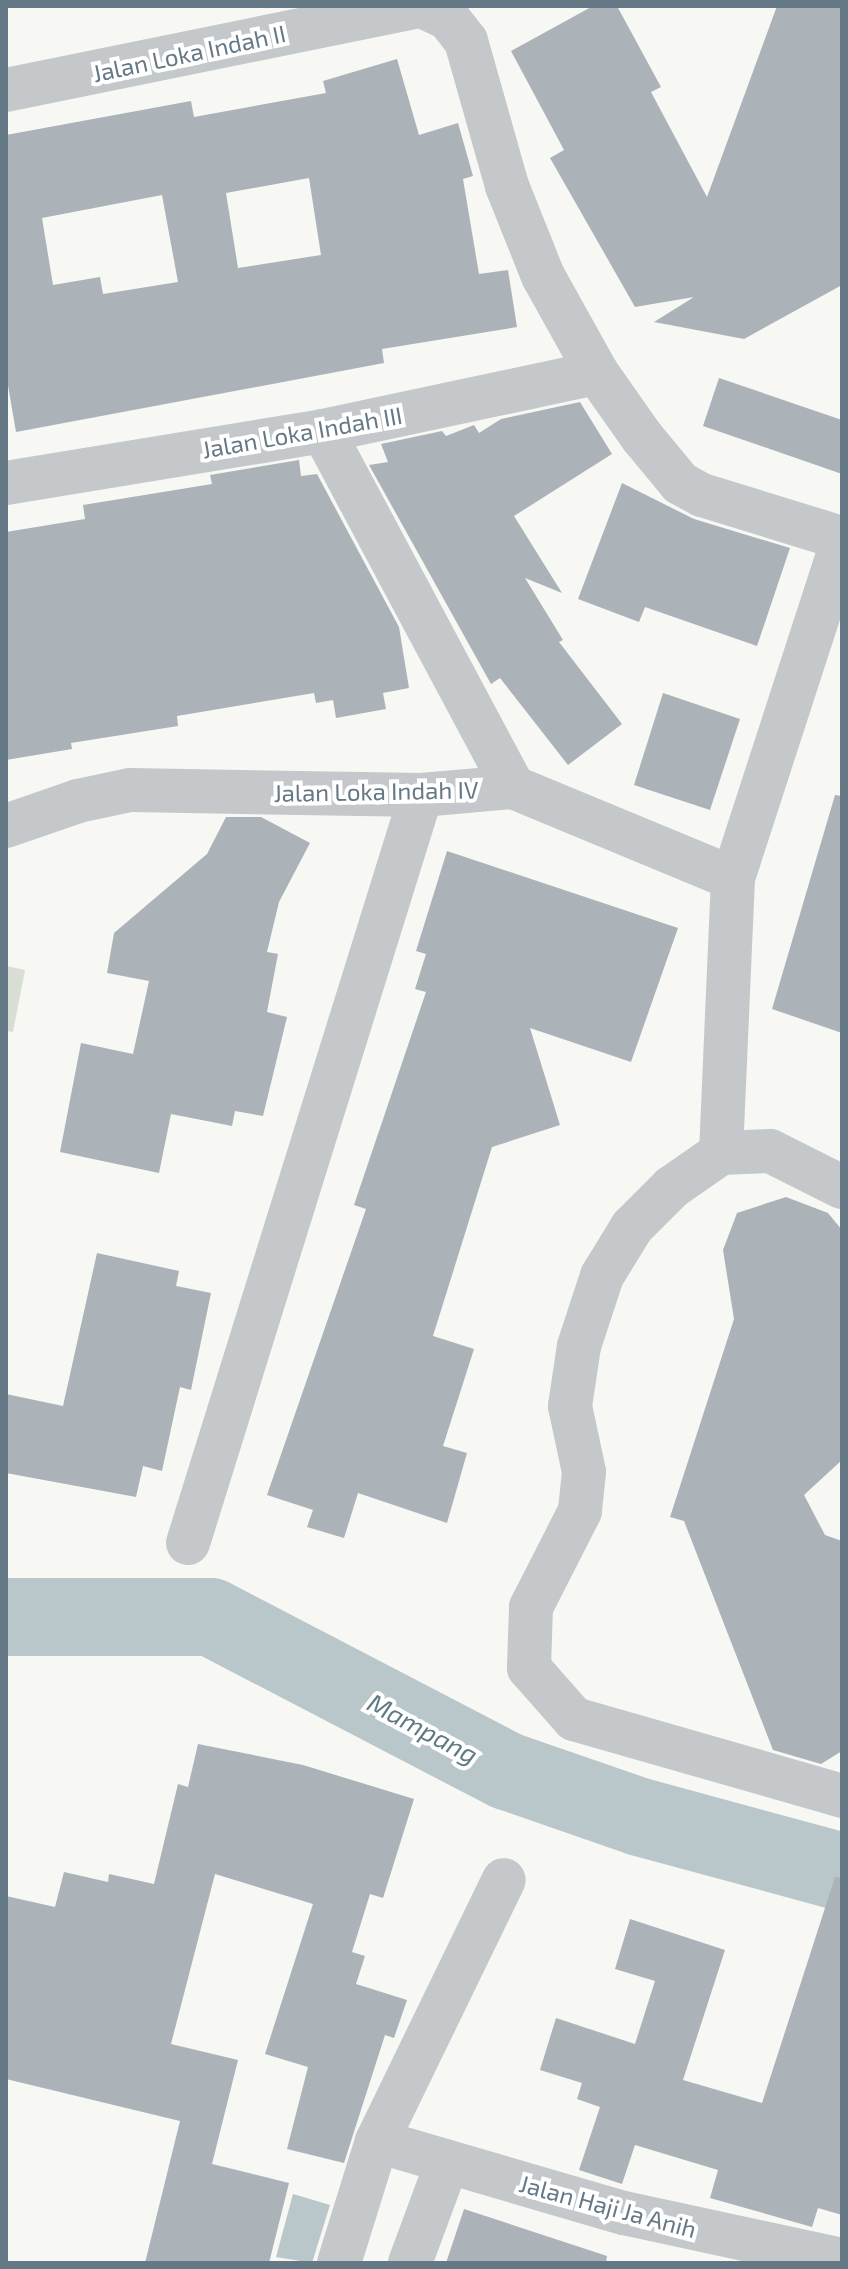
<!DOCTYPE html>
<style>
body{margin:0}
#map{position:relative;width:848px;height:2269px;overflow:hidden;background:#f7f7f3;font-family:"Exo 2",sans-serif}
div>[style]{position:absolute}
.green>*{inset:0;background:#d8ded4}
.water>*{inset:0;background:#b9c7ca}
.river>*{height:78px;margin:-39px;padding:0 39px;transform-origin:39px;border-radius:39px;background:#b9c7ca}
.building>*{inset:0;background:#abb3b9}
.minor>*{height:44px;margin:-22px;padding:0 22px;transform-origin:22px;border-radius:22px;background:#c4c8cb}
span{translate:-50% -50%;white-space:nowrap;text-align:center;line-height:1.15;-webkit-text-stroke:8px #fff;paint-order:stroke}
.street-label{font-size:24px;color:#657885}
.water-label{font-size:26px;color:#607a82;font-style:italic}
.frame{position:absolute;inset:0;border:8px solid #657885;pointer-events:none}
</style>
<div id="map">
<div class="green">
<i style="clip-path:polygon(6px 966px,25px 970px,13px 1032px,6px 1031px)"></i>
</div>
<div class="water">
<i style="clip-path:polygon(293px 2194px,330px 2205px,312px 2263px,276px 2257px)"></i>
</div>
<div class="river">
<i style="left:6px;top:1617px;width:205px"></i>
<i style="left:211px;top:1617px;width:334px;rotate:27.5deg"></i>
<i style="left:507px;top:1771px;width:141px;rotate:19.1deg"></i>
<i style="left:640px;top:1817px;width:209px;rotate:15.2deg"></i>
</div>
<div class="building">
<i style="clip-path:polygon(593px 6px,617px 6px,661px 87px,651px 92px,707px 197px,777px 6px,842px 6px,842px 285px,744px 339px,654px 322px,694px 297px,635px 307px,550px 158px,564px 150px,511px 51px)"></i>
<i style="clip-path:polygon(evenodd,397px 59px,419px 135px,458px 123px,473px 176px,463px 179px,479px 274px,508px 270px,517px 327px,382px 349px,384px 363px,16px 432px,6px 374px,6px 135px,191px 101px,194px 117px,326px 93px,323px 81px,397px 59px,309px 178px,321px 255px,238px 268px,226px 193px,309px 178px,397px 59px,162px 195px,178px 282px,103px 294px,100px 277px,53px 285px,42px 218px,162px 195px)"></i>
<i style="clip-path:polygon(719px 378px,842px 420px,842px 474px,703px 426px)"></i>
<i style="clip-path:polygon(580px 402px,612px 454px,514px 516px,562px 593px,525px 578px,563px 640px,559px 642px,622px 724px,568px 765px,500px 678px,491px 684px,369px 465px,388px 462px,381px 444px,442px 431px,446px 436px,474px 425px,479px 433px,501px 419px)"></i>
<i style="clip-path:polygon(299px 460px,301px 476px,317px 474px,399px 627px,409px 688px,383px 693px,386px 709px,336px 718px,333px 700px,316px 703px,314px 693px,177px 716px,178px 726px,71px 743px,72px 749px,6px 760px,6px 532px,85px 519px,83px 505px,212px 484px,210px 475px)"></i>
<i style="clip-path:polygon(622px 483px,694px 519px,790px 548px,757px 646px,645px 607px,639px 622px,578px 599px)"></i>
<i style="clip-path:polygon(663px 693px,740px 719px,710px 810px,634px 785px)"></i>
<i style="clip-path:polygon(835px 795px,842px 796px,842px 1033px,772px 1009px)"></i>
<i style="clip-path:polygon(226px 817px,261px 817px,310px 843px,279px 902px,267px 952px,278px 954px,267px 1012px,287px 1017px,263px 1116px,235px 1111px,232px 1126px,171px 1114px,159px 1173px,60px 1152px,81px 1043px,133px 1054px,149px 981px,107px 973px,114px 933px,207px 854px)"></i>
<i style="clip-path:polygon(447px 851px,678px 928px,631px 1062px,530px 1028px,560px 1125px,492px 1147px,433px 1336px,474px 1349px,443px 1446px,467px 1453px,447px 1523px,358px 1493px,344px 1538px,307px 1527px,313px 1510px,267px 1495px,366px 1209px,354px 1205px,426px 992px,415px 989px,426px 954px,416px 951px)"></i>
<i style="clip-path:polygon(786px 1197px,828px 1213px,842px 1230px,842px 1460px,804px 1495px,825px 1535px,842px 1541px,842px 1751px,821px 1764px,773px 1750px,684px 1521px,670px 1517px,734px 1319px,723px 1250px,737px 1213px)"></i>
<i style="clip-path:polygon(97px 1253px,179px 1271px,176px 1286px,211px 1293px,191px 1390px,180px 1387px,162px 1471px,143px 1466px,136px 1497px,6px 1473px,6px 1394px,63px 1406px)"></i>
<i style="clip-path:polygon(198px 1744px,303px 1765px,414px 1799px,383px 1898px,370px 1894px,352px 1952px,365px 1956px,356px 1984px,407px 2000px,394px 2038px,385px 2035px,344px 2163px,287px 2149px,308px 2067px,265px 2054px,313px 1904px,215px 1874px,171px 2044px,238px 2060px,212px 2164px,289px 2183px,269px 2263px,145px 2263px,180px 2121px,6px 2079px,6px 1896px,55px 1907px,64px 1872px,108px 1882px,109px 1874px,154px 1884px,178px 1784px,188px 1787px)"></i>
<i style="clip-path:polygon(835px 1877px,842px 1878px,842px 2215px,818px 2208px,812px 2227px,710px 2198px,718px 2170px,635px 2145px,622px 2184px,579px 2170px,600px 2107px,577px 2099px,582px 2083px,540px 2070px,556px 2018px,635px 2044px,655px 1981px,615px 1969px,630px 1919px,725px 1950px,683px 2080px,762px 2103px)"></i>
<i style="clip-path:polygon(464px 2209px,607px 2256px,606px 2263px,446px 2263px)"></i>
</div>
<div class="minor">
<i style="left:422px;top:6px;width:29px;rotate:25deg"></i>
<i style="left:448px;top:18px;width:29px;rotate:52deg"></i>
<i style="left:466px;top:41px;width:151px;rotate:74.2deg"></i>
<i style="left:507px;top:186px;width:97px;rotate:68.2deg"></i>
<i style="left:543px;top:276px;width:111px;rotate:60.9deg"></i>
<i style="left:597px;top:373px;width:78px;rotate:54.9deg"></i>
<i style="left:642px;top:437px;width:60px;rotate:50.4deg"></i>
<i style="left:680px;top:483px;width:25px;rotate:29deg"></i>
<i style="left:702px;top:495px;width:146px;rotate:17.1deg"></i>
<i style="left:6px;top:90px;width:422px;rotate:-11.5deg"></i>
<i style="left:323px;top:431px;width:404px;rotate:61.9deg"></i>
<i style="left:6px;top:483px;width:321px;rotate:-9.3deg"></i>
<i style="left:323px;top:431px;width:280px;rotate:-12deg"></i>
<i style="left:6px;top:826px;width:76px;rotate:-19.1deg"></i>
<i style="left:78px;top:801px;width:53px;rotate:-11.9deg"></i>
<i style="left:130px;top:790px;width:291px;rotate:1deg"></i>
<i style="left:421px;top:795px;width:92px;rotate:-5deg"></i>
<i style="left:513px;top:787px;width:238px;rotate:22.5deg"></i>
<i style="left:721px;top:1153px;width:275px;rotate:-87.5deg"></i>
<i style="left:733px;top:878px;width:353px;rotate:-72deg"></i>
<i style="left:842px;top:1187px;width:80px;rotate:-153.4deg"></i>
<i style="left:770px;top:1151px;width:49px;rotate:177.7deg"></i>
<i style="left:721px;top:1153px;width:60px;rotate:145.2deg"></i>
<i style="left:672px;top:1187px;width:57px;rotate:135deg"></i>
<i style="left:632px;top:1227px;width:57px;rotate:121.5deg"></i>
<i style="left:602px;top:1276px;width:74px;rotate:108.2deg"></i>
<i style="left:579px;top:1346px;width:61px;rotate:98.5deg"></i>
<i style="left:570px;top:1406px;width:67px;rotate:78deg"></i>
<i style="left:584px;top:1472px;width:39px;rotate:96deg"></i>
<i style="left:580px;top:1511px;width:108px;rotate:117deg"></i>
<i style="left:531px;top:1607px;width:61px;rotate:91.9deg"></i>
<i style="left:529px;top:1668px;width:68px;rotate:48.6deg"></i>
<i style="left:574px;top:1719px;width:279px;rotate:16deg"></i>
<i style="left:188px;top:1543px;width:783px;rotate:-72.7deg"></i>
<i style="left:377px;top:2141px;width:257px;rotate:16.3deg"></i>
<i style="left:624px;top:2213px;width:223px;rotate:12.2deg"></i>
<i style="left:339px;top:2263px;width:128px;rotate:-72.7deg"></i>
<i style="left:377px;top:2141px;width:290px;rotate:-64.1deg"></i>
<i style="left:410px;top:2263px;width:86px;rotate:-69.7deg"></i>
</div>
<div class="street-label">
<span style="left:189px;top:53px;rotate:-12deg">Jalan Loka Indah II</span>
<span style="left:302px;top:432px;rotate:-10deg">Jalan Loka Indah III</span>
<span style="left:376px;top:791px;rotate:-1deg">Jalan Loka Indah IV</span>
<span style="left:608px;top:2206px;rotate:15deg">Jalan Haji Ja Anih</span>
</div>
<div class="water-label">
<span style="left:423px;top:1728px;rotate:28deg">Mampang</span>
</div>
<div class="frame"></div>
</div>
